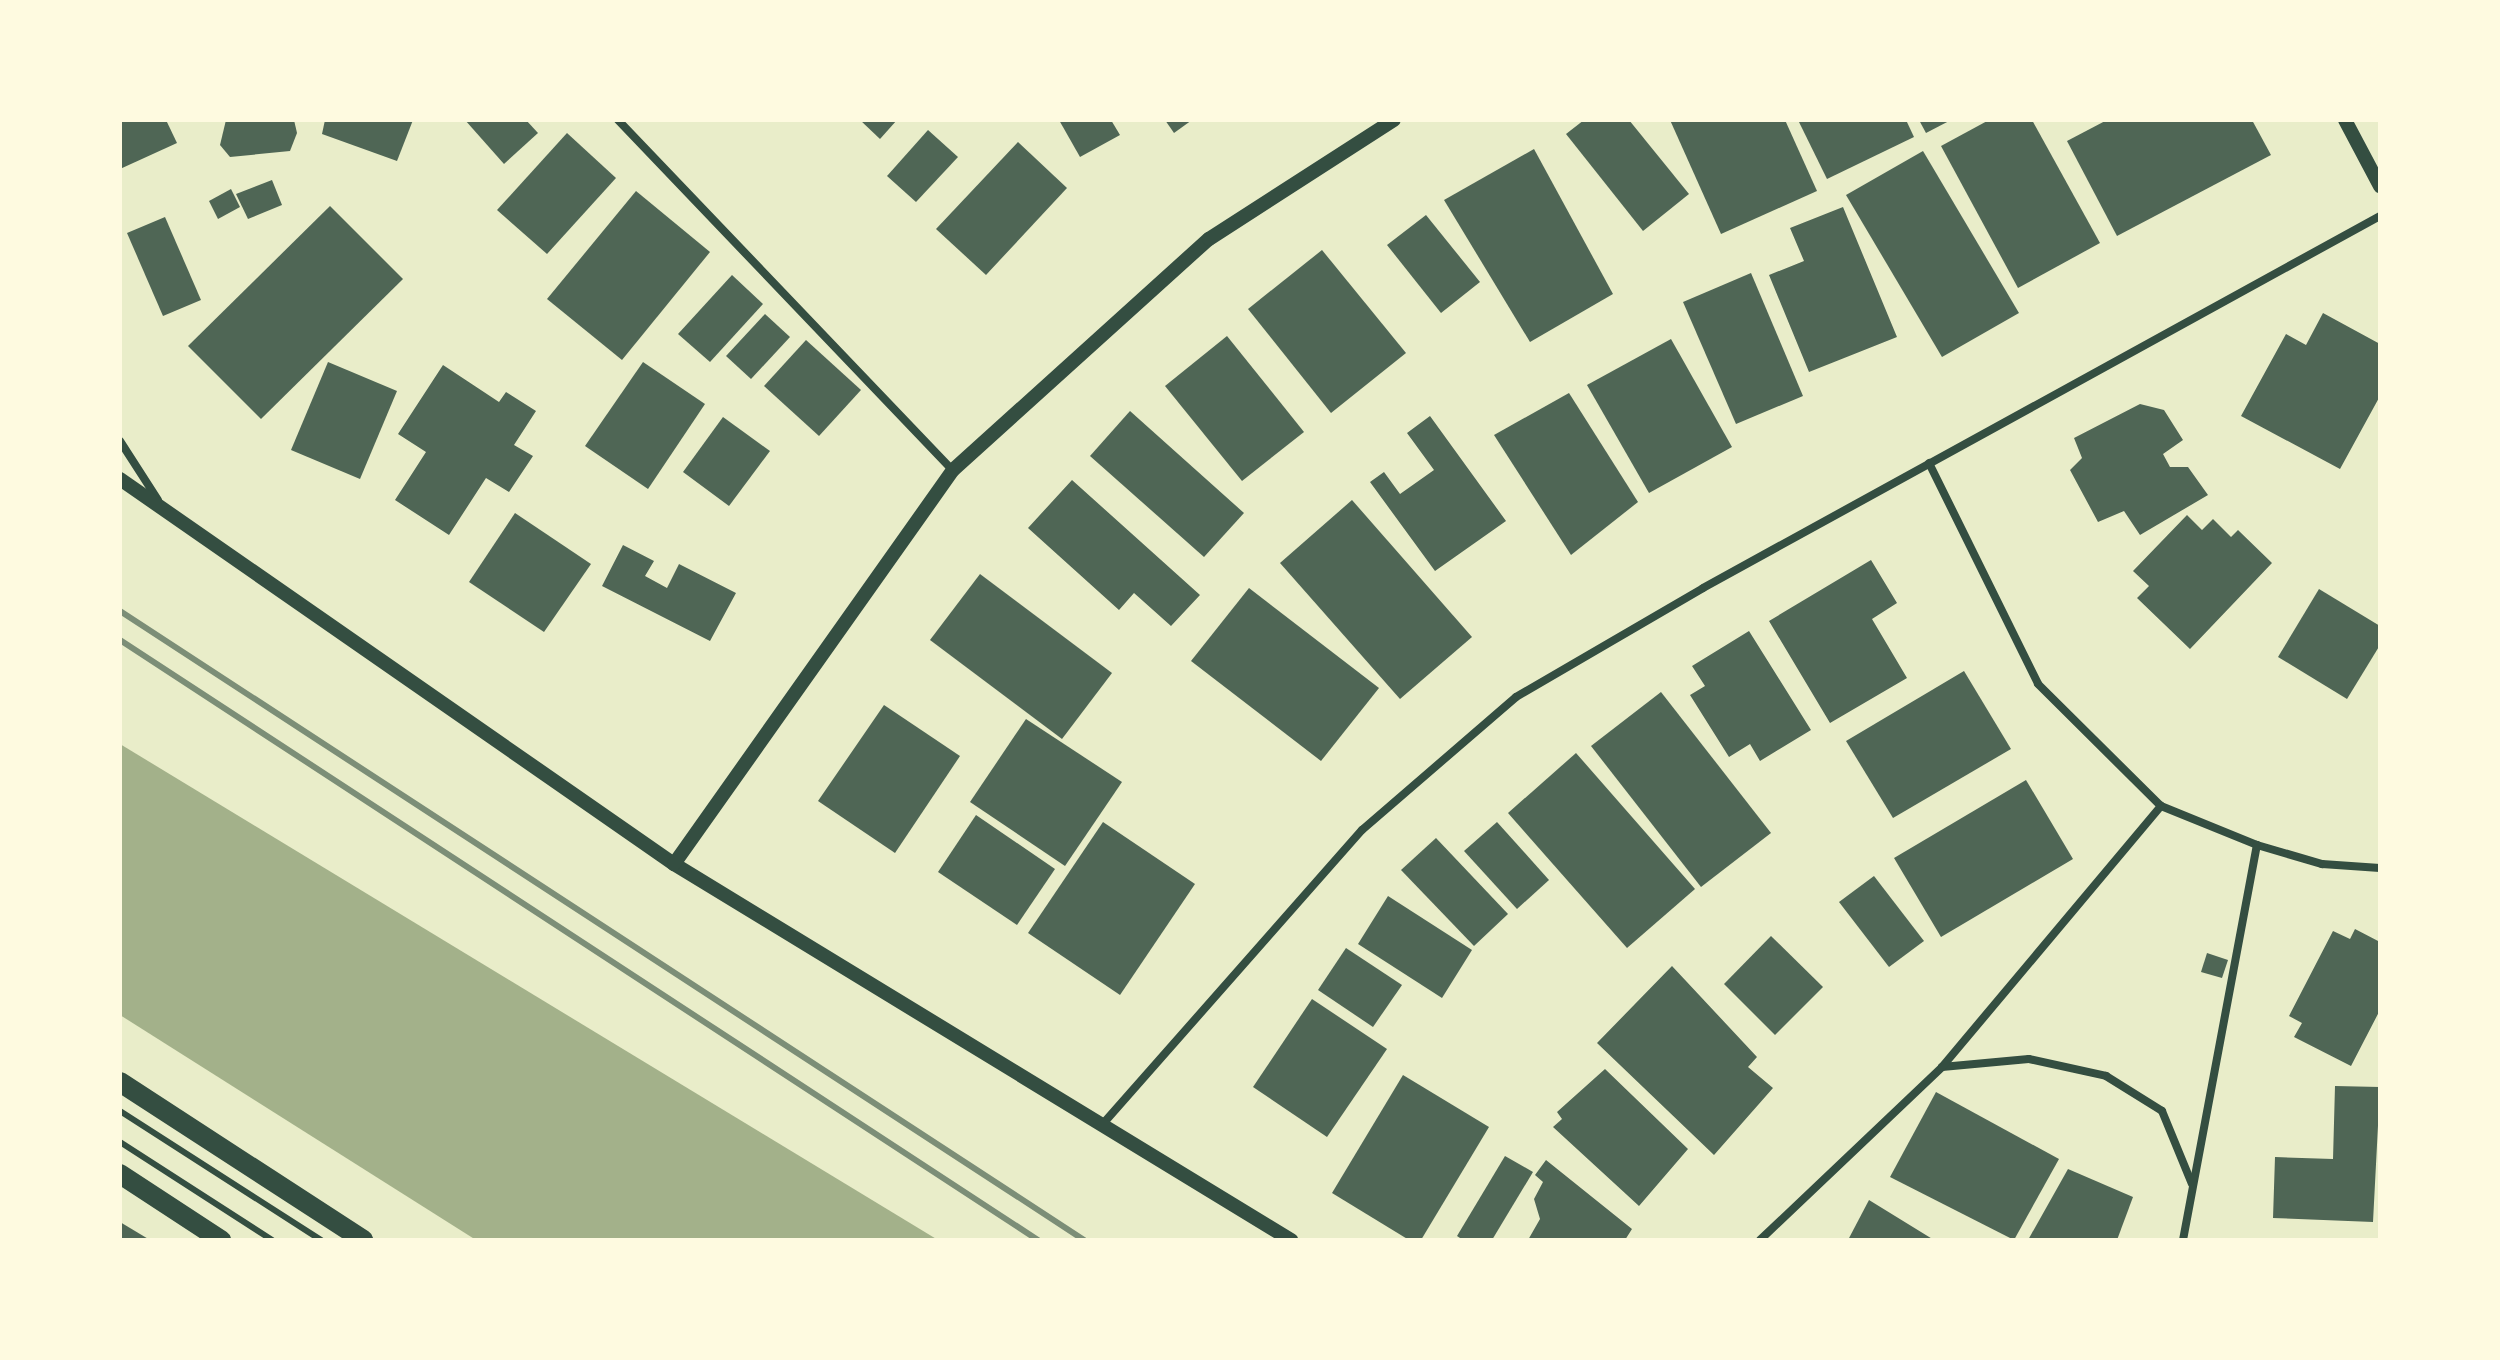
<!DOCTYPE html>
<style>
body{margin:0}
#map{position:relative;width:2500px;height:1360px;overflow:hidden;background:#e9edc9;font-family:"Sofia Sans Condensed",sans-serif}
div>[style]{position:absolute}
.water>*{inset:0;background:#a3b18a}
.building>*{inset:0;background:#4f6655}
.service>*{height:6px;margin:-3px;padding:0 3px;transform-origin:3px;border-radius:3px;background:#344e41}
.minor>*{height:8px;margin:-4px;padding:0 4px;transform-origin:4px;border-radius:4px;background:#344e41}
.tertiary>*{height:14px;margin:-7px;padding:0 7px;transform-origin:7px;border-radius:7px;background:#344e41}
.primary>*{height:20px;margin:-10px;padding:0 10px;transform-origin:10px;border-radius:10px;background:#344e41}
.rail>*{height:6px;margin:-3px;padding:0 3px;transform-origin:3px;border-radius:3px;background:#7c8e77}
span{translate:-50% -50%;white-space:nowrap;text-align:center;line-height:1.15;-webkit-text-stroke:6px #fefae0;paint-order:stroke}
.frame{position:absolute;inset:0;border:122px solid #fefae0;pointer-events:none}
</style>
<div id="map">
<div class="water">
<i style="clip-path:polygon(120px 744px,938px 1240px,476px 1240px,120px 1015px)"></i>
</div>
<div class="building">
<i style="clip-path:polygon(120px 120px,166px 120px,177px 143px,120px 169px)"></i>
<i style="clip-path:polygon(226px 120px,294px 120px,297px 133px,290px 151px,230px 157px,220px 145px)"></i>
<i style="clip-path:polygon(325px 120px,413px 120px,397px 161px,322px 134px)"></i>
<i style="clip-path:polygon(465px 120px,526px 120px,538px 133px,504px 164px)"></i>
<i style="clip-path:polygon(860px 120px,897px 120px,880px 139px)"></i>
<i style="clip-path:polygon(1059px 120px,1111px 120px,1120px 135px,1080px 157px)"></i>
<i style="clip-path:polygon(1165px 120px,1192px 120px,1174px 133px)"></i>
<i style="clip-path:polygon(1584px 120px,1629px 120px,1689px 194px,1643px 231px,1566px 134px)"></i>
<i style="clip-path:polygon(1670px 120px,1785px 120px,1817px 191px,1721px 234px)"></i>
<i style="clip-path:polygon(1798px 120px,1906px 120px,1914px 137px,1827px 179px)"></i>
<i style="clip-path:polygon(1919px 120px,1951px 120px,1926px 133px)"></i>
<i style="clip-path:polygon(1989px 120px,2032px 120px,2100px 243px,2018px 288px,1941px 146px)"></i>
<i style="clip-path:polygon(2107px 120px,2252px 120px,2271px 155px,2117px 236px,2067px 141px)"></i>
<i style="clip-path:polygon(928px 130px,958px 157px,916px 202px,887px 176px)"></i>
<i style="clip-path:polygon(567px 133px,616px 178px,547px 254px,497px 210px)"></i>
<i style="clip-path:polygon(1018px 142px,1067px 188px,986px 275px,936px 229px)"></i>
<i style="clip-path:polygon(1534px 149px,1613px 294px,1530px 342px,1444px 200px)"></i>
<i style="clip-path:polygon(1923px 151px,2019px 313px,1942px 357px,1846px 195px)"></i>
<i style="clip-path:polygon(272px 180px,282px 205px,248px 219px,236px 194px)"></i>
<i style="clip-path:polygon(231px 189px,240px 207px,218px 219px,209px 201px)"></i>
<i style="clip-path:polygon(636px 191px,710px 252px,622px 360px,547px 299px)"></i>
<i style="clip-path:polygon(330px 206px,403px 279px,261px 419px,188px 346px)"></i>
<i style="clip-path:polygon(1843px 207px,1897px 337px,1809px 372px,1769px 275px,1804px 261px,1790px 228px)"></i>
<i style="clip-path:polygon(1426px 215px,1480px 282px,1441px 313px,1387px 245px)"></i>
<i style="clip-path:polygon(165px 217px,201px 300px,163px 316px,127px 233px)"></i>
<i style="clip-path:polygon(1322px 250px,1406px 353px,1331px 413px,1248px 309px)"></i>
<i style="clip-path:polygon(1751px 273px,1803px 396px,1736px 424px,1683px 302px)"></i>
<i style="clip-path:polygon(732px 275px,763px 304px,710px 362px,678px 334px)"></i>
<i style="clip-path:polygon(2323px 313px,2380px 344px,2380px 396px,2340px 469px,2241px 416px,2286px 334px,2306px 345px)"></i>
<i style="clip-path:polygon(765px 314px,790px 337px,751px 379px,726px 356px)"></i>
<i style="clip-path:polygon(1227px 336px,1304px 432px,1242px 481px,1165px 386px)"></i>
<i style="clip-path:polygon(1671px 339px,1732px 447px,1649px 493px,1587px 385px)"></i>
<i style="clip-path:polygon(806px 340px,861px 390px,819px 436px,764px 386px)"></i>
<i style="clip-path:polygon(328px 362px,397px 391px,360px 479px,291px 450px)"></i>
<i style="clip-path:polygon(643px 362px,705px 404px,648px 489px,585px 446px)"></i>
<i style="clip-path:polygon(443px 365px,499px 402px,506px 392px,536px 411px,514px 445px,533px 456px,509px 492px,486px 478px,449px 535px,395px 500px,426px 452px,398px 434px)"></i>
<i style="clip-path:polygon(1569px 393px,1638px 502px,1571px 555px,1494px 435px)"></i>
<i style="clip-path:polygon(2140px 404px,2164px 410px,2183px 440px,2163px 454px,2170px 467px,2188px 467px,2208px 495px,2140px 535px,2124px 511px,2098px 522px,2070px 470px,2082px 458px,2074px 438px)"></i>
<i style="clip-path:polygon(1130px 411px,1244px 513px,1204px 557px,1090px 456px)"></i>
<i style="clip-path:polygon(1430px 416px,1506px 521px,1435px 571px,1370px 482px,1384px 472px,1400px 494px,1434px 470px,1407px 433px)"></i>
<i style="clip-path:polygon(723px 417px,770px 451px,729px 506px,683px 472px)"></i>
<i style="clip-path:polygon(1072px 480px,1200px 595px,1171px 626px,1134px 593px,1119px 610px,1028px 528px)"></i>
<i style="clip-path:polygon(1352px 500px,1472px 637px,1400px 699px,1280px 563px)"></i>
<i style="clip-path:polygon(515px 513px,591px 564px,544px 632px,469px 582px)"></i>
<i style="clip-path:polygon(2187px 515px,2202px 530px,2213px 519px,2231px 537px,2238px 530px,2272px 563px,2190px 649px,2137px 598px,2149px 586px,2133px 571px)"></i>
<i style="clip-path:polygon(623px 545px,654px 561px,645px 576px,667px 588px,679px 564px,736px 593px,710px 641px,602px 586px)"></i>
<i style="clip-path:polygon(1871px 560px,1897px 603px,1872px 619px,1907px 678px,1830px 723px,1769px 621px)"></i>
<i style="clip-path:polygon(980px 574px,1112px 673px,1062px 739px,930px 640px)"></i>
<i style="clip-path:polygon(1249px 588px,1379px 688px,1321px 761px,1191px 661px)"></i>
<i style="clip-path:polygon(2319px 589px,2380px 626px,2380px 645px,2347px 699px,2278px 657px)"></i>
<i style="clip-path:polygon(1749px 631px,1811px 730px,1760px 761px,1750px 744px,1729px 757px,1690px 695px,1705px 686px,1692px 666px)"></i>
<i style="clip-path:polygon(1964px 671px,2011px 749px,1893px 818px,1846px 741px)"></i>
<i style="clip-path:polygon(1661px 692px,1771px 833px,1701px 887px,1591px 746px)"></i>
<i style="clip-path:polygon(884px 705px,960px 756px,895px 853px,818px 801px)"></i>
<i style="clip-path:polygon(1026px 719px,1122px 782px,1065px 866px,970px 802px)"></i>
<i style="clip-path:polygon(1576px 753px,1695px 889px,1627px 948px,1508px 813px)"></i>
<i style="clip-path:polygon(2026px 780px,2073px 859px,1941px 937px,1894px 858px)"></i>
<i style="clip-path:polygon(976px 815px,1055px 869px,1017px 925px,938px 872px)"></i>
<i style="clip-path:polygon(1103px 822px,1195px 884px,1120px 995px,1028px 933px)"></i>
<i style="clip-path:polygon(1497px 822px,1549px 880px,1517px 909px,1464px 851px)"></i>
<i style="clip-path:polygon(1436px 838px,1508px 914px,1474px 946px,1401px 870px)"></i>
<i style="clip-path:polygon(1874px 876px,1924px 941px,1889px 967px,1839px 902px)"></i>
<i style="clip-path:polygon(1388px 896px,1472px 950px,1442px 998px,1358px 944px)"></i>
<i style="clip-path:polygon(2355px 929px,2380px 942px,2380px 1010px,2351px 1066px,2294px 1037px,2302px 1023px,2289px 1016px,2333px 931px,2350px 939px)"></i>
<i style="clip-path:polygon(1771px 936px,1823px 987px,1775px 1035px,1724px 984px)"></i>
<i style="clip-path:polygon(1346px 948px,1402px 985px,1373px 1027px,1318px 990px)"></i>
<i style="clip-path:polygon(2207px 953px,2228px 960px,2222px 978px,2201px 972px)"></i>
<i style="clip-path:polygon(1672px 966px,1757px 1057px,1748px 1067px,1773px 1088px,1714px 1155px,1597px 1043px)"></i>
<i style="clip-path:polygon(1312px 999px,1387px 1049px,1327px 1137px,1253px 1087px)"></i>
<i style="clip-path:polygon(1605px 1069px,1688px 1149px,1639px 1206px,1553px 1127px,1562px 1119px,1557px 1112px)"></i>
<i style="clip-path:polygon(1403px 1075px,1489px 1127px,1421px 1240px,1409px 1240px,1332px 1193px)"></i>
<i style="clip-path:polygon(2335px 1086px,2380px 1087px,2373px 1222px,2273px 1218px,2275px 1157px,2333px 1159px)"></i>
<i style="clip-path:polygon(1936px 1092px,2059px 1159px,2014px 1240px,1890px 1177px)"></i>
<i style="clip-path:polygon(1505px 1156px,1533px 1172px,1492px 1240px,1463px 1240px,1457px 1236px)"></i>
<i style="clip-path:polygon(1546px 1160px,1632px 1229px,1625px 1240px,1528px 1240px,1540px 1219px,1534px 1199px,1543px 1182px,1535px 1175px)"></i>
<i style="clip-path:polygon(2068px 1169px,2133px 1197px,2117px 1240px,2028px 1240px)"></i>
<i style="clip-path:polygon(1869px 1200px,1934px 1240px,1848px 1240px)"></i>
<i style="clip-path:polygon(120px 1222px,150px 1240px,120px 1240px)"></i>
</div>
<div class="service">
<i style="left:120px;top:1111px;width:239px;rotate:32.7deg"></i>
<i style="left:120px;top:1142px;width:181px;rotate:32.8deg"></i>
</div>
<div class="minor">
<i style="left:618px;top:120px;width:484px;rotate:46.3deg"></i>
<i style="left:120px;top:441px;width:70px;rotate:57.2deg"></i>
<i style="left:1929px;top:463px;width:246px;rotate:63.7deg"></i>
<i style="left:2038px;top:684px;width:173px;rotate:44.8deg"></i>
<i style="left:2161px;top:806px;width:104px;rotate:22.1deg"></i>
<i style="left:2257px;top:845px;width:68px;rotate:16.3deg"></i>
<i style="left:2322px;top:864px;width:58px;rotate:3.9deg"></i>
<i style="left:1942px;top:1067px;width:87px;rotate:-5.3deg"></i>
<i style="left:2029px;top:1059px;width:79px;rotate:12.4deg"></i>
<i style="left:2106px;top:1076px;width:66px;rotate:32deg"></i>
<i style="left:2162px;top:1111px;width:79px;rotate:67.7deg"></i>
<i style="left:1101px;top:1126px;width:395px;rotate:-48.6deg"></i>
<i style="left:1362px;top:830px;width:203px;rotate:-40.8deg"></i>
<i style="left:1516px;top:697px;width:216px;rotate:-30.2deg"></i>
<i style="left:1703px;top:588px;width:772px;rotate:-28.79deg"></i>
<i style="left:1760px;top:1240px;width:251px;rotate:-43.5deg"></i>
<i style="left:1942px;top:1067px;width:341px;rotate:-50deg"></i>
<i style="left:2183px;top:1240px;width:402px;rotate:-79.4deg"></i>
</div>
<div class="tertiary">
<i style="left:2345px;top:120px;width:75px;rotate:62.1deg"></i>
<i style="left:120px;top:479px;width:675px;rotate:34.8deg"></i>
<i style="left:674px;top:864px;width:723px;rotate:31.36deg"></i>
<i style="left:674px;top:864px;width:483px;rotate:-54.7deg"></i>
<i style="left:953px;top:470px;width:345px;rotate:-42.1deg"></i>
<i style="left:1209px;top:239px;width:220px;rotate:-32.8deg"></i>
</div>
<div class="primary">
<i style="left:120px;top:1082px;width:290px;rotate:33deg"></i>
<i style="left:120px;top:1174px;width:121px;rotate:33.2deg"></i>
</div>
<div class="rail">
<i style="left:120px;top:611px;width:1151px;rotate:33.12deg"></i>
<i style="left:120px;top:640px;width:1097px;rotate:33.17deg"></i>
</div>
<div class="frame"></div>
</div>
